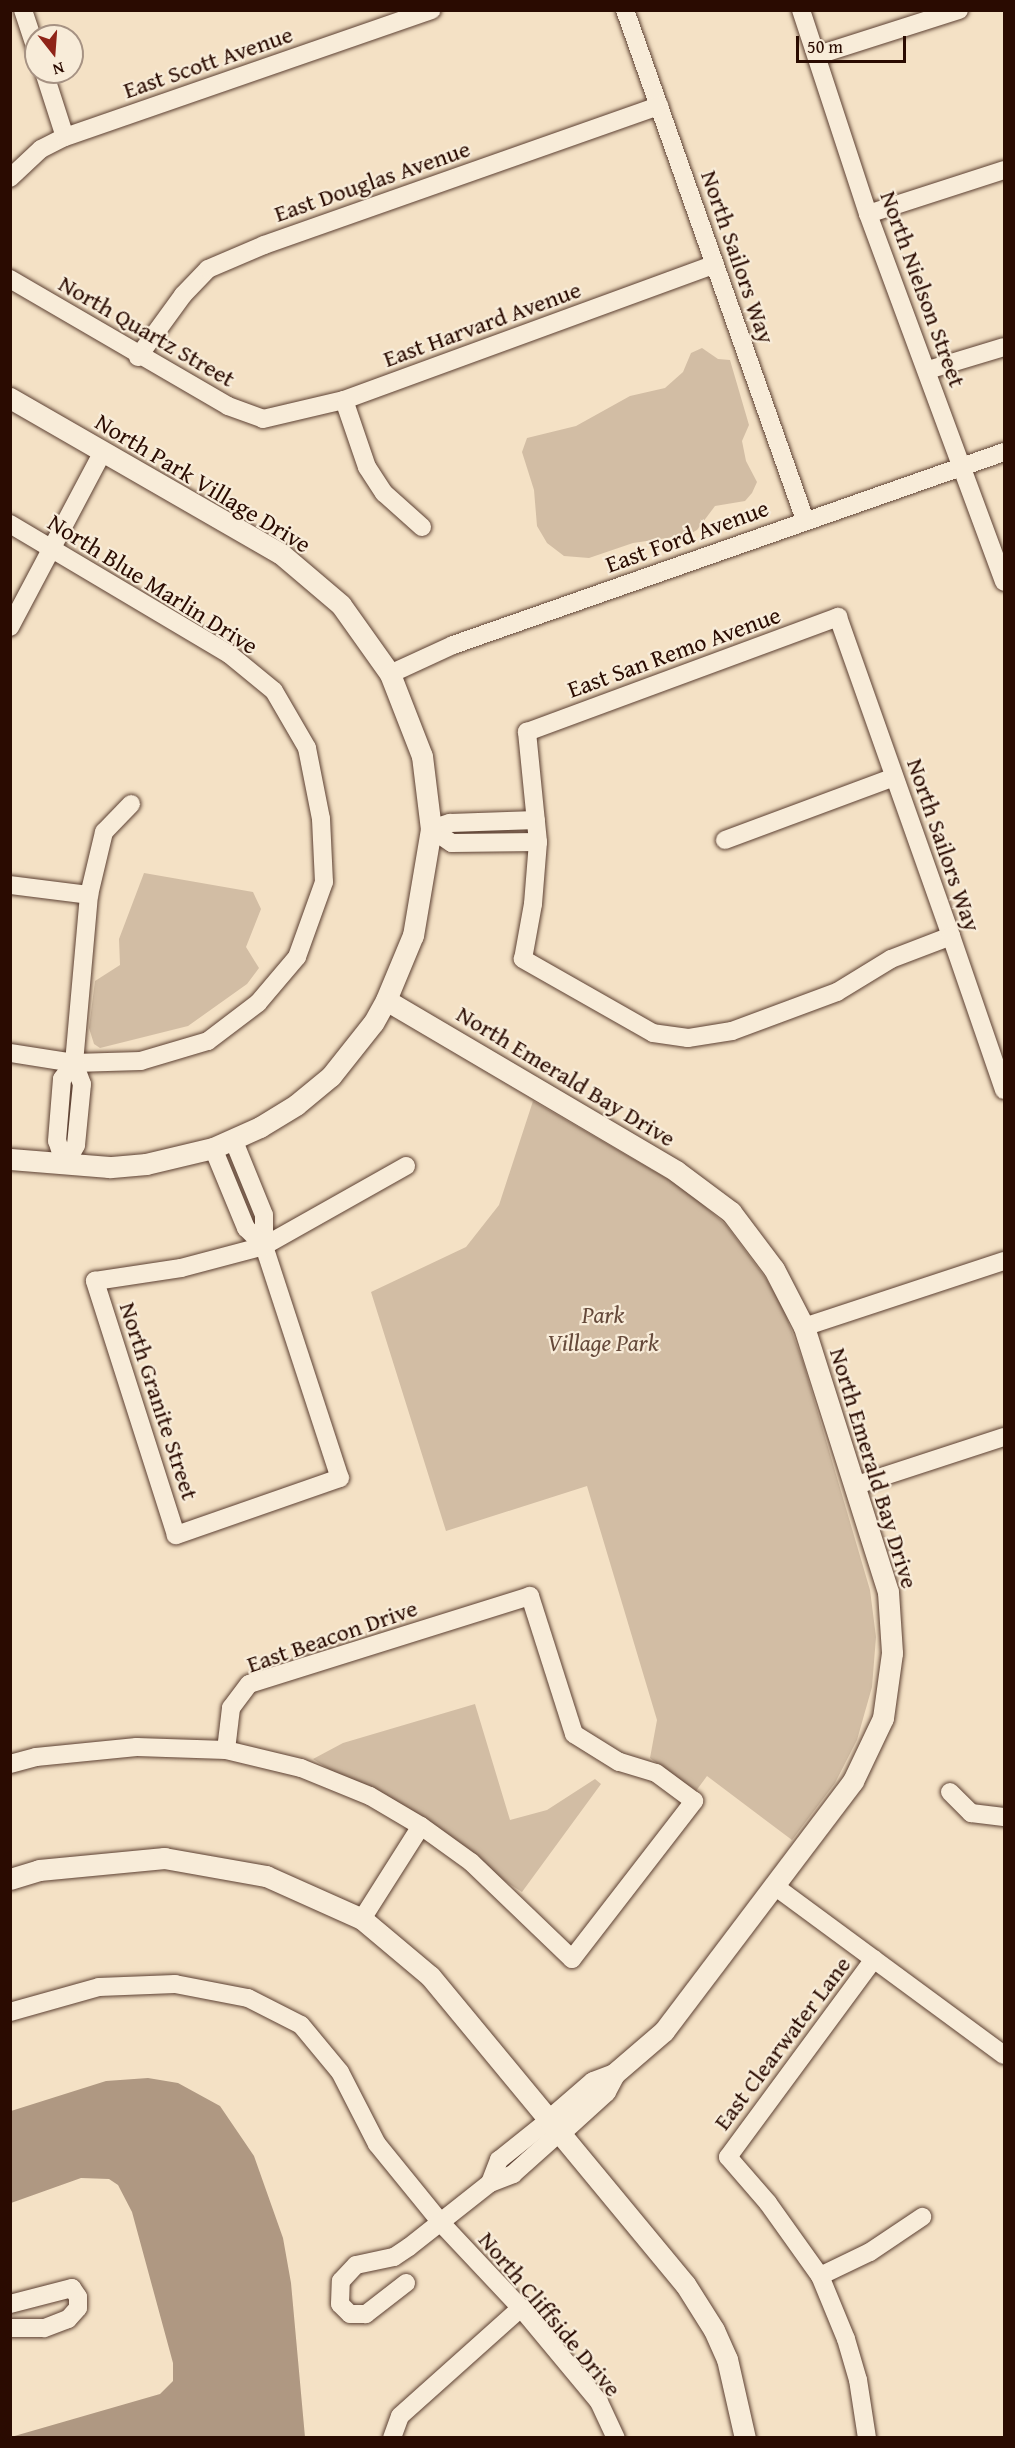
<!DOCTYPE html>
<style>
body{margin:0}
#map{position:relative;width:1015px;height:2448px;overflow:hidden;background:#f4e1c5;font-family:"Gentium Book Plus",serif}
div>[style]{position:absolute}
.green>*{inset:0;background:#d2bda4}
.water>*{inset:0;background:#af9882}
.roads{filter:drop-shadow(0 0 2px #5c4032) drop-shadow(0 0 2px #5c4032)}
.minor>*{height:18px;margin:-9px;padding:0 9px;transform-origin:9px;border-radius:9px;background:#f8ecd9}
.tertiary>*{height:21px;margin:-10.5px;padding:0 10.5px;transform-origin:10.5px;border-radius:10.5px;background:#f8ecd9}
span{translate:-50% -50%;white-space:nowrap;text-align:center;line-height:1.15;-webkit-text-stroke:4.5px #f8ecd9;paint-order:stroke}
.street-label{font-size:24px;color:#2a0b01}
.park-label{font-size:24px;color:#65493a;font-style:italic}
.frame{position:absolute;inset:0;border:12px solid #2a0b01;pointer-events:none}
.north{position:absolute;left:24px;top:24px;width:60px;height:60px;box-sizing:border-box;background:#f8ecd9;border:2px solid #a69283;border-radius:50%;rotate:163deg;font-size:16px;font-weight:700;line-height:24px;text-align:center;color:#2a0b01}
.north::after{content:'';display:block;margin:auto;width:21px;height:27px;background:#8f2418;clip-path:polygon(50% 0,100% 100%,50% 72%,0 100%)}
.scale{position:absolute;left:796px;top:36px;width:110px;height:27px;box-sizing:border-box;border:3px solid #2a0b01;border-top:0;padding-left:8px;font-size:18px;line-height:21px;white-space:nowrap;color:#2a0b01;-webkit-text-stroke:4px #f8ecd9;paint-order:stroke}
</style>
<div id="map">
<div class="green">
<i style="clip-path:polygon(702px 348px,718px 359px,730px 360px,749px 425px,742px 441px,746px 461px,757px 482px,752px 493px,745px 501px,715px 506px,697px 530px,688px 535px,633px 543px,589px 558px,564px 556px,547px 543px,537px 526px,534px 490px,522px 452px,527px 438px,576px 426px,630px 396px,665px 388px,683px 372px,691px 353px)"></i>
<i style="clip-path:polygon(144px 873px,253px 892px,261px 909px,246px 947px,259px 968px,247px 984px,188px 1026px,100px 1048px,94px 1044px,89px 1028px,95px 981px,120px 965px,119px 939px)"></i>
<i style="clip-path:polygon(533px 1101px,685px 1189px,726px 1225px,767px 1280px,784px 1310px,803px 1362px,870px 1590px,876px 1637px,872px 1687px,857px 1740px,835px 1783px,792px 1840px,707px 1776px,696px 1791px,650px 1758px,657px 1720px,587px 1486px,446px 1531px,371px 1292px,466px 1247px,499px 1205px)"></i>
<i style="clip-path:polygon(475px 1704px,510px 1820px,547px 1810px,595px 1779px,601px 1784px,522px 1892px,313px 1759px,343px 1743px)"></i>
</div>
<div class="water">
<i style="clip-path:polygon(148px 2078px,178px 2083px,220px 2106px,254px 2156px,283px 2238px,291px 2283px,305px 2437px,11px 2437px,160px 2394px,173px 2381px,173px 2363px,132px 2212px,118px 2185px,109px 2179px,81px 2178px,11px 2203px,11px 2111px,106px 2081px)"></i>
</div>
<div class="roads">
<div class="minor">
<i style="left:23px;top:10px;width:41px;rotate:71.6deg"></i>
<i style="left:625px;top:10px;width:541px;rotate:70.56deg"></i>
<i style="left:801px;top:10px;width:215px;rotate:71.8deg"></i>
<i style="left:868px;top:214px;width:392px;rotate:69.7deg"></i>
<i style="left:818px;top:55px;width:148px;rotate:-17.7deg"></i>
<i style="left:44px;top:72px;width:68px;rotate:72.1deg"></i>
<i style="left:10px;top:178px;width:42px;rotate:-43.1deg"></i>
<i style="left:41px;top:149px;width:27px;rotate:-27deg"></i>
<i style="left:65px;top:137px;width:388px;rotate:-19.1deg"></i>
<i style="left:868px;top:214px;width:143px;rotate:-17.9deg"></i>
<i style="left:10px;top:279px;width:252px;rotate:30.2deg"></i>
<i style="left:228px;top:406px;width:37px;rotate:20deg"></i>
<i style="left:263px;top:419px;width:83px;rotate:-13.2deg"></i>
<i style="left:344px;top:400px;width:395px;rotate:-20.1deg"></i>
<i style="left:138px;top:357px;width:77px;rotate:-54deg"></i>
<i style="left:183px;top:295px;width:36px;rotate:-46deg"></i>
<i style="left:208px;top:269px;width:61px;rotate:-23.2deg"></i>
<i style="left:264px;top:245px;width:419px;rotate:-19.4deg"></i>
<i style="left:928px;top:370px;width:79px;rotate:-16.8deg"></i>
<i style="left:344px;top:400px;width:71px;rotate:71.1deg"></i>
<i style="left:367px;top:467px;width:31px;rotate:57deg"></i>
<i style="left:384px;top:493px;width:51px;rotate:41.8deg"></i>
<i style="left:10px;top:524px;width:255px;rotate:30.7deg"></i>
<i style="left:229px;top:654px;width:58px;rotate:39.4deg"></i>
<i style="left:274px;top:691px;width:66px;rotate:59.9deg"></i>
<i style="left:307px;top:748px;width:72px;rotate:78.8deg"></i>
<i style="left:321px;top:819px;width:63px;rotate:87.3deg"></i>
<i style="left:324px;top:882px;width:80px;rotate:109.8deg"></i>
<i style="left:297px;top:957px;width:60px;rotate:130.3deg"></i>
<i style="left:258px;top:1003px;width:63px;rotate:142.8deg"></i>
<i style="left:208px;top:1041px;width:70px;rotate:163.4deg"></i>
<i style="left:141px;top:1061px;width:67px;rotate:178.3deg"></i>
<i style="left:74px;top:1063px;width:65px;rotate:-171.1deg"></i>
<i style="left:10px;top:627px;width:199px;rotate:-62.1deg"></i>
<i style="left:390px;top:674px;width:69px;rotate:-24.7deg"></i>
<i style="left:453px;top:645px;width:584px;rotate:-19.3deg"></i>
<i style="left:431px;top:829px;width:25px;rotate:34deg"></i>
<i style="left:452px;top:843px;width:86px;rotate:-0.7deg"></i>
<i style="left:431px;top:829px;width:20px;rotate:-18deg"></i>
<i style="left:450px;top:823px;width:86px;rotate:-2deg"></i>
<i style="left:725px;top:840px;width:180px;rotate:-20.4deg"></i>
<i style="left:10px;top:885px;width:80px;rotate:7.2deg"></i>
<i style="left:951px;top:936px;width:64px;rotate:159deg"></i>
<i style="left:891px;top:959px;width:63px;rotate:148.6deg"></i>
<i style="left:837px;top:992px;width:112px;rotate:159.6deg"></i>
<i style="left:732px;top:1031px;width:45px;rotate:171deg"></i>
<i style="left:688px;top:1038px;width:35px;rotate:-172deg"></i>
<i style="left:653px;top:1033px;width:150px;rotate:-150.4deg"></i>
<i style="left:523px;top:959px;width:56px;rotate:-79.7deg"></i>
<i style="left:533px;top:904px;width:62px;rotate:-85.4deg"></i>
<i style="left:538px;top:842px;width:111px;rotate:-95.7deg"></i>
<i style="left:527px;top:732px;width:332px;rotate:-20.3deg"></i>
<i style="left:838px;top:617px;width:338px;rotate:70.5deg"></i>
<i style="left:951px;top:936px;width:163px;rotate:71deg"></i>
<i style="left:233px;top:1139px;width:82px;rotate:67.8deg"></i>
<i style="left:264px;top:1215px;width:31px;rotate:90deg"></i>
<i style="left:264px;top:1246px;width:244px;rotate:71.9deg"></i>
<i style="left:340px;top:1478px;width:174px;rotate:160.8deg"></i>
<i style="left:176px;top:1535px;width:267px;rotate:-107.7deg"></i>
<i style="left:95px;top:1281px;width:87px;rotate:-8.6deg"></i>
<i style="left:181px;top:1268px;width:86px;rotate:-14.8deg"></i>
<i style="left:264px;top:1246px;width:163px;rotate:-29.4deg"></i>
<i style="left:213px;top:1148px;width:87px;rotate:67.6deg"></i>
<i style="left:246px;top:1228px;width:25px;rotate:45deg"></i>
<i style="left:65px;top:1165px;width:23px;rotate:-61deg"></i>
<i style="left:76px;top:1145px;width:61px;rotate:-84.4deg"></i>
<i style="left:82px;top:1084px;width:22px;rotate:-111deg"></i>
<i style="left:74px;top:1063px;width:169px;rotate:-84.9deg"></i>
<i style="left:89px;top:895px;width:65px;rotate:-76.6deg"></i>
<i style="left:104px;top:832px;width:39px;rotate:-46deg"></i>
<i style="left:65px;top:1165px;width:25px;rotate:-108deg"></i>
<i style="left:57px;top:1141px;width:62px;rotate:-85.4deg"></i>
<i style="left:62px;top:1079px;width:20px;rotate:-53deg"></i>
<i style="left:804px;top:1327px;width:211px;rotate:-18.3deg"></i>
<i style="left:857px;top:1485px;width:155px;rotate:-18.1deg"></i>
<i style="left:10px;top:1764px;width:27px;rotate:-15deg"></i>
<i style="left:36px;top:1757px;width:101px;rotate:-5.7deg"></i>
<i style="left:137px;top:1747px;width:89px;rotate:1.9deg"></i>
<i style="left:226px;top:1750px;width:77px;rotate:13.5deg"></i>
<i style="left:301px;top:1768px;width:74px;rotate:22.1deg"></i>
<i style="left:370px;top:1796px;width:59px;rotate:30.5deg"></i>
<i style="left:421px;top:1826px;width:62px;rotate:35.8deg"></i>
<i style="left:471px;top:1862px;width:140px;rotate:43.8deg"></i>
<i style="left:572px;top:1959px;width:200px;rotate:-52.3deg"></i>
<i style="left:694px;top:1801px;width:47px;rotate:-143.6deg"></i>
<i style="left:656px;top:1773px;width:39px;rotate:-163deg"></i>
<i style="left:619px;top:1762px;width:53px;rotate:-148.1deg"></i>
<i style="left:574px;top:1734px;width:145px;rotate:-107.7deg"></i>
<i style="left:530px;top:1596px;width:294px;rotate:162.6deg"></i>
<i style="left:249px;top:1684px;width:30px;rotate:127deg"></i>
<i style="left:231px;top:1708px;width:42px;rotate:96.8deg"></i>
<i style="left:950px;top:1792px;width:30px;rotate:45deg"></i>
<i style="left:971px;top:1813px;width:33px;rotate:7deg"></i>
<i style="left:776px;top:1887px;width:283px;rotate:36.4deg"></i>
<i style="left:362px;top:1919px;width:110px;rotate:-57.6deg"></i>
<i style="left:10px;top:2012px;width:92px;rotate:-15.7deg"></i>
<i style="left:99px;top:1987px;width:76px;rotate:-2.3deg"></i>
<i style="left:175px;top:1984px;width:74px;rotate:10.9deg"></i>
<i style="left:248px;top:1998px;width:59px;rotate:27deg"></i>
<i style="left:301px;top:2025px;width:61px;rotate:50.3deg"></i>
<i style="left:340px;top:2072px;width:81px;rotate:62.8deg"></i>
<i style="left:377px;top:2144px;width:103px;rotate:50.9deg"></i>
<i style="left:442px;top:2224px;width:115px;rotate:46.8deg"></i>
<i style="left:521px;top:2308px;width:122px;rotate:50.3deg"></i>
<i style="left:599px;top:2402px;width:40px;rotate:65deg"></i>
<i style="left:490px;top:2183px;width:25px;rotate:-69deg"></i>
<i style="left:499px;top:2160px;width:64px;rotate:-38.7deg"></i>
<i style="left:820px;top:2276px;width:55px;rotate:-25.6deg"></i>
<i style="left:870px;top:2252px;width:63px;rotate:-33.9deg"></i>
<i style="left:406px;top:2283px;width:51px;rotate:142.2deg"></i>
<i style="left:366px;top:2314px;width:16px;rotate:180deg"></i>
<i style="left:350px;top:2314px;width:14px;rotate:-135deg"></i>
<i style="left:340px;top:2304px;width:23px;rotate:-88deg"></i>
<i style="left:341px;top:2281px;width:22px;rotate:-47deg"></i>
<i style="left:356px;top:2265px;width:39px;rotate:-12deg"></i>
<i style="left:394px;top:2257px;width:18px;rotate:-34deg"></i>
<i style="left:409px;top:2247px;width:103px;rotate:-38.3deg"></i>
<i style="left:490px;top:2183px;width:25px;rotate:-21deg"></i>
<i style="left:513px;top:2174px;width:63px;rotate:-41.8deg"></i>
<i style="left:10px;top:2304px;width:64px;rotate:-14.5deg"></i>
<i style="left:72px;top:2288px;width:11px;rotate:56deg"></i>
<i style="left:78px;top:2297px;width:11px;rotate:90deg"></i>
<i style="left:78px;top:2308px;width:15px;rotate:132deg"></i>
<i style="left:68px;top:2319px;width:26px;rotate:159deg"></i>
<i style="left:44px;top:2328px;width:34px;rotate:180deg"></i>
<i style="left:392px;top:2438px;width:23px;rotate:-70deg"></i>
<i style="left:400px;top:2416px;width:162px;rotate:-41.8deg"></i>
<i style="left:867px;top:2438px;width:59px;rotate:-98.8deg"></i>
<i style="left:858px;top:2380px;width:43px;rotate:-106.3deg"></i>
<i style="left:846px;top:2339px;width:68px;rotate:-112.4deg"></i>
<i style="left:820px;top:2276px;width:90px;rotate:-125.5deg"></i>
<i style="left:768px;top:2203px;width:61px;rotate:-131deg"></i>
<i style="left:728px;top:2157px;width:246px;rotate:-53.6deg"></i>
</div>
<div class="tertiary">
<i style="left:10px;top:398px;width:311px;rotate:29.9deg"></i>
<i style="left:280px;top:553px;width:80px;rotate:40.4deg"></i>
<i style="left:341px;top:605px;width:85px;rotate:54.6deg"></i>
<i style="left:390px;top:674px;width:88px;rotate:68.7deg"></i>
<i style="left:422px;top:756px;width:74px;rotate:83deg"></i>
<i style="left:431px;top:829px;width:108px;rotate:99.6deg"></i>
<i style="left:413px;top:935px;width:70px;rotate:112.6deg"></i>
<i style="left:386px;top:1000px;width:26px;rotate:119deg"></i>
<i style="left:373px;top:1023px;width:68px;rotate:128.4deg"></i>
<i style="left:331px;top:1076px;width:45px;rotate:140.4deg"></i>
<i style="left:296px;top:1105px;width:42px;rotate:148.6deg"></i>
<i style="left:260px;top:1127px;width:51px;rotate:155.9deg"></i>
<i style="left:213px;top:1148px;width:69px;rotate:166.6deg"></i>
<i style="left:146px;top:1164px;width:37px;rotate:175deg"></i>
<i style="left:109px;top:1167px;width:99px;rotate:-175.4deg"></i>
<i style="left:386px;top:1000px;width:337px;rotate:30.5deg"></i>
<i style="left:676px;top:1171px;width:69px;rotate:36.7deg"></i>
<i style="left:731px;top:1212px;width:71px;rotate:53deg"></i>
<i style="left:774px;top:1269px;width:65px;rotate:62.7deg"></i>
<i style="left:804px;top:1327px;width:278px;rotate:72.4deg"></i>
<i style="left:888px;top:1592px;width:61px;rotate:86.2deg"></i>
<i style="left:892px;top:1653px;width:66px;rotate:97.9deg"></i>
<i style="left:883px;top:1718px;width:70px;rotate:115.5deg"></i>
<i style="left:853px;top:1781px;width:313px;rotate:127.1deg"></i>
<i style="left:664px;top:2031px;width:66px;rotate:139.3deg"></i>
<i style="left:614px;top:2074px;width:22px;rotate:159deg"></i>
<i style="left:593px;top:2082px;width:58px;rotate:139.2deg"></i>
<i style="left:10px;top:1879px;width:30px;rotate:-17deg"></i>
<i style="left:39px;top:1870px;width:126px;rotate:-5.5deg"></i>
<i style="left:164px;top:1858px;width:104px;rotate:10deg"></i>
<i style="left:266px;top:1876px;width:105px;rotate:24.1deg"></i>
<i style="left:362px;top:1919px;width:89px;rotate:40deg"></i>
<i style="left:430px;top:1976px;width:400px;rotate:50.4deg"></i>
<i style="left:685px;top:2284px;width:54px;rotate:57.8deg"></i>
<i style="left:714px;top:2330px;width:32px;rotate:66deg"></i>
<i style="left:727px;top:2359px;width:81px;rotate:77.2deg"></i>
<i style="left:560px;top:2132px;width:61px;rotate:-42.3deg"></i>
<i style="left:605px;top:2091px;width:19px;rotate:-62deg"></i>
</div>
</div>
<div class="street-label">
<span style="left:208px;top:62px;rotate:-19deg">East Scott Avenue</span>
<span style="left:372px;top:181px;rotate:-19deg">East Douglas Avenue</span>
<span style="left:738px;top:257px;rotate:71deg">North Sailors Way</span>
<span style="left:923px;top:289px;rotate:70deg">North Nielson Street</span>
<span style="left:482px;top:324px;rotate:-20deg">East Harvard Avenue</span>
<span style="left:147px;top:331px;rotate:30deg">North Quartz Street</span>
<span style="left:203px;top:483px;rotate:31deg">North Park Village Drive</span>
<span style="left:687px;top:536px;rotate:-20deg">East Ford Avenue</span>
<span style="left:153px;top:584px;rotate:32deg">North Blue Marlin Drive</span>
<span style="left:674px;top:652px;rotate:-20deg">East San Remo Avenue</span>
<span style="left:944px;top:845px;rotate:71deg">North Sailors Way</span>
<span style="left:566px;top:1076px;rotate:31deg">North Emerald Bay Drive</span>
<span style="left:159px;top:1401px;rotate:72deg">North Granite Street</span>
<span style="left:874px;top:1468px;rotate:73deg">North Emerald Bay Drive</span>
<span style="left:332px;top:1636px;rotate:-19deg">East Beacon Drive</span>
<span style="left:782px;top:2043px;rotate:-53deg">East Clearwater Lane</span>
<span style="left:550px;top:2314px;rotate:50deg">North Cliffside Drive</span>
</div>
<div class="park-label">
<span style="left:603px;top:1329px">Park<br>Village Park</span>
</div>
<div class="frame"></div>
<div class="north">N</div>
<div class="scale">50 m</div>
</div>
